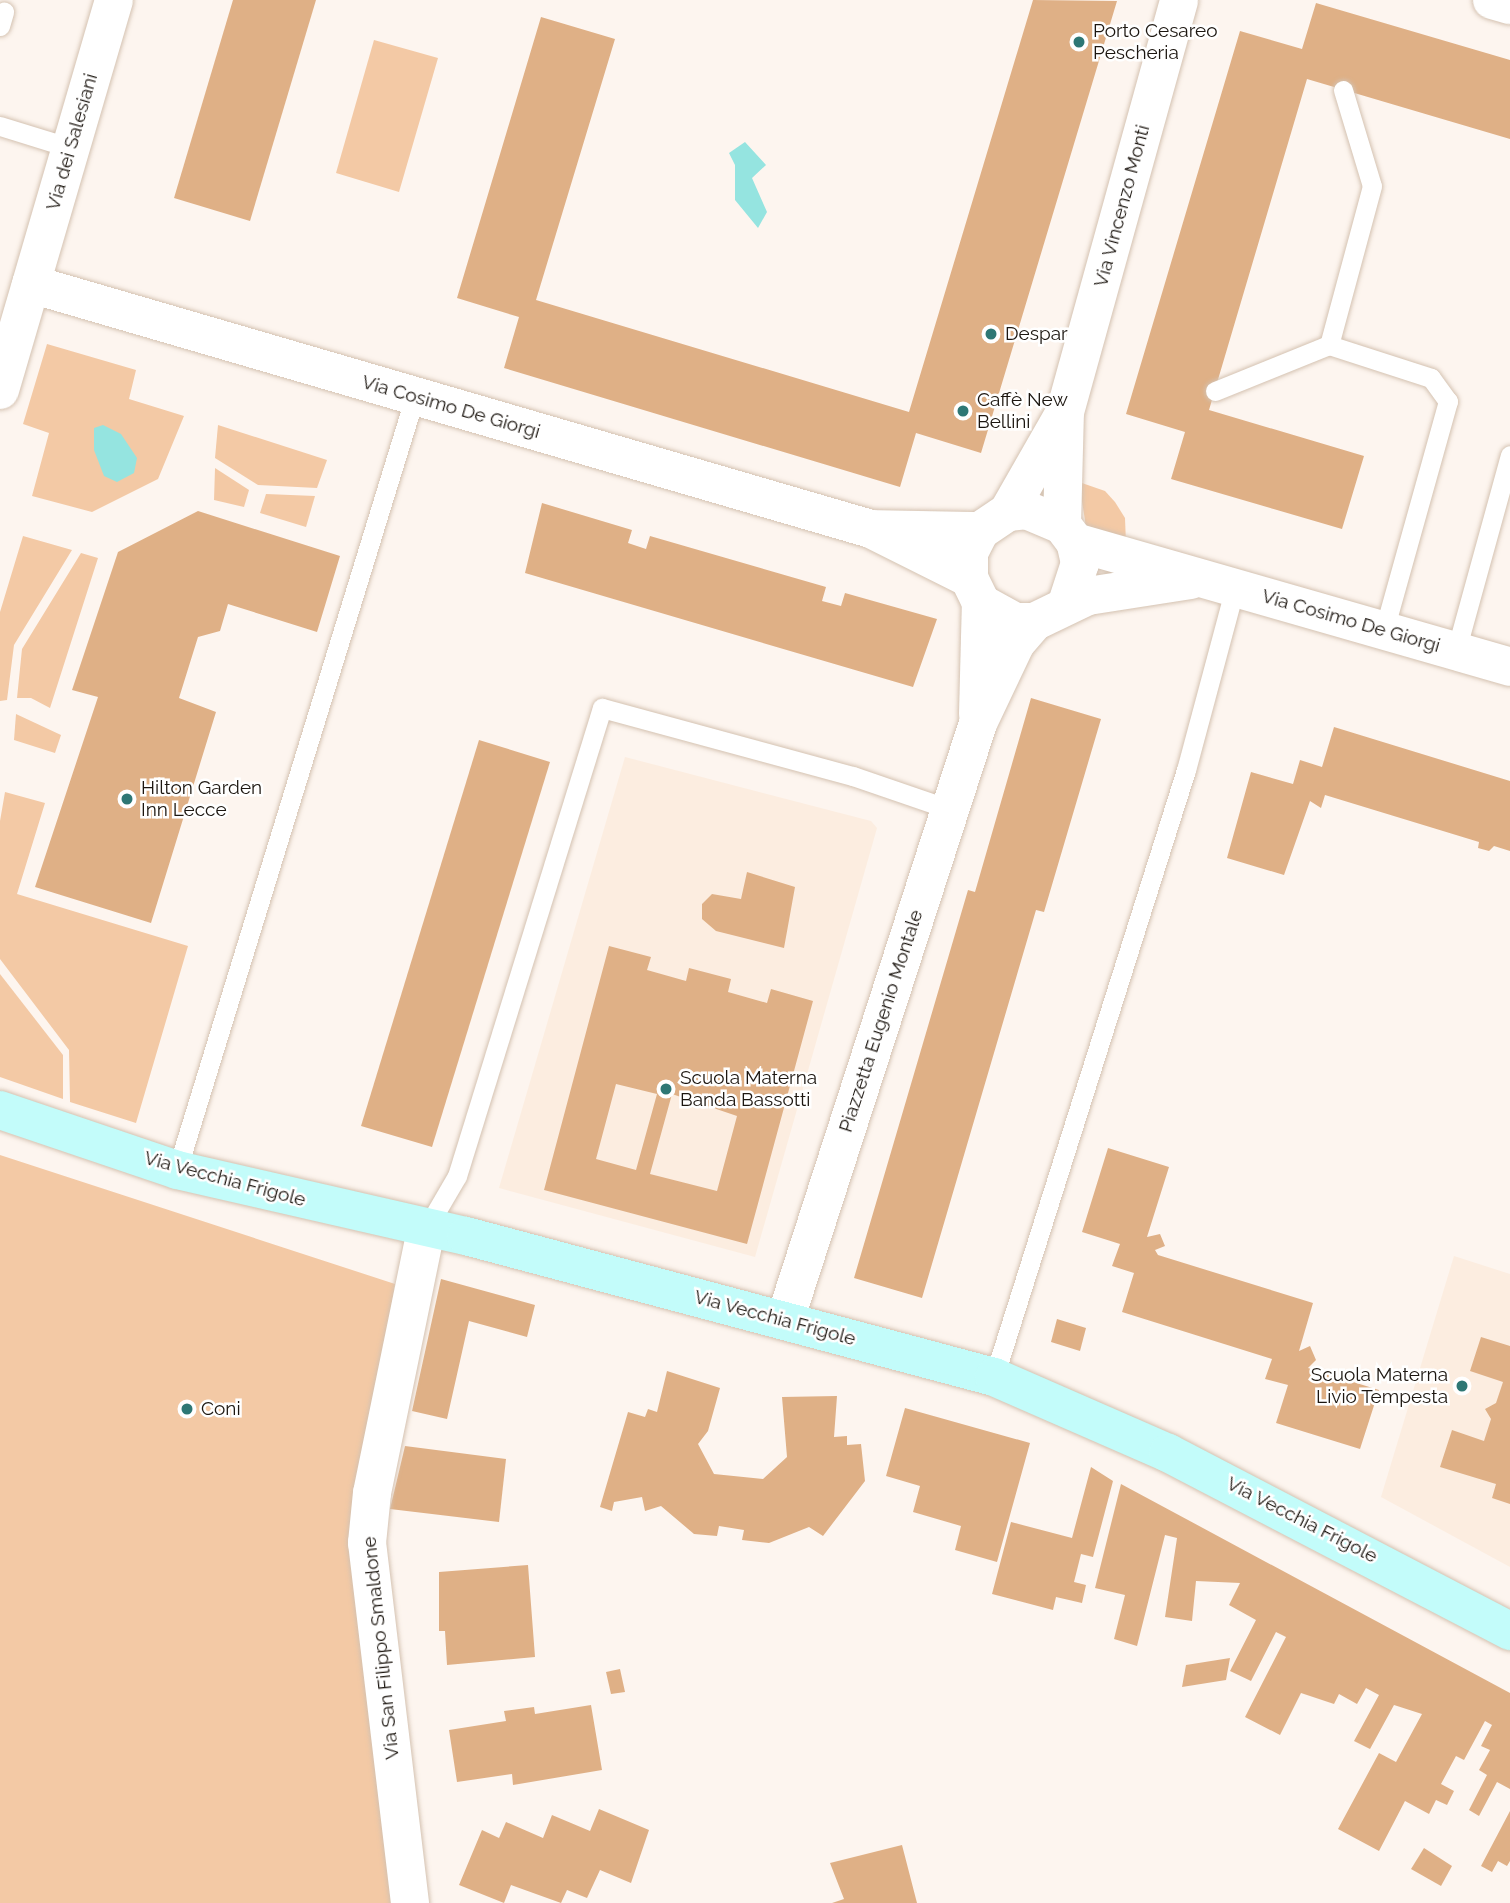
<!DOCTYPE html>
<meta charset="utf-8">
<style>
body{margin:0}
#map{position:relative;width:1510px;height:1903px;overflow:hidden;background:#fdf5ef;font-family:Raleway,sans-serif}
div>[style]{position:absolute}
.built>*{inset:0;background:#fcede0}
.green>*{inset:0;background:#f3c9a5}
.water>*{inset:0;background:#95e4e0}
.building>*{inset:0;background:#dfb086}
.roads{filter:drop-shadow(0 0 2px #d4c2b1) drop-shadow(0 0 2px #d4c2b1)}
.lane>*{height:19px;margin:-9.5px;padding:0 9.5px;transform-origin:9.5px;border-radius:9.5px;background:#fff}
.street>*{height:38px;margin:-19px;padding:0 19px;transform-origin:19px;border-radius:19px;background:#fff}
.secondary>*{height:38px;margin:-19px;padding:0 19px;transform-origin:19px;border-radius:19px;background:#c3fcfa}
.dots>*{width:19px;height:19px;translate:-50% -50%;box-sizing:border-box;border:4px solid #fff;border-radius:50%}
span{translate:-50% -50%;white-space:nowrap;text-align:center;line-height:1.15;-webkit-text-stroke:5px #fff;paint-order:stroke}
.poi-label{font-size:19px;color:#1c1610}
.left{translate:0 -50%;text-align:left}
.right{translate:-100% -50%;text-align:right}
.street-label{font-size:19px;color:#1c1610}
</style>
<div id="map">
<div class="built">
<i style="clip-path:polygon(625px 757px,871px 821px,877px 828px,755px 1257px,499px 1188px)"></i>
<i style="clip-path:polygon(1454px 1256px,1510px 1274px,1510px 1567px,1381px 1497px)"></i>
</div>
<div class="green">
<i style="clip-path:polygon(374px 40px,438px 58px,399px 192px,336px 173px)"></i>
<i style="clip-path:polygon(47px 344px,136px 370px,129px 399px,184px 416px,158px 479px,92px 512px,32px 496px,49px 433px,23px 424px)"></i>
<i style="clip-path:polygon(218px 425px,327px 460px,317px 488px,258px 485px,215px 458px)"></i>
<i style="clip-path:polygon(215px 468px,249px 490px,244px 507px,214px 500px)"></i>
<i style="clip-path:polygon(1079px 482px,1105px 491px,1115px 502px,1125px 518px,1126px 544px,1086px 527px)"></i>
<i style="clip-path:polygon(266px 494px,315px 496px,306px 527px,260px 513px)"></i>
<i style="clip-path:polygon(23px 536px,72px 550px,14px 645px,7px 700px,0 701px,0 612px)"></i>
<i style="clip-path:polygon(81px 553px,98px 558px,50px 708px,31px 698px,17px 698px,22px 649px)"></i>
<i style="clip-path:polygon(16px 714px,61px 735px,55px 753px,14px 740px)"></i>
<i style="clip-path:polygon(5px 792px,45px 803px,17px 894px,188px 946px,136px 1123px,70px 1102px,69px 1050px,0 959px,0 821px)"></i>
<i style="clip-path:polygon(0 974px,63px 1055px,63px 1099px,0 1077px)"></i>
<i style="clip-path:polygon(0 1155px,395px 1284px,354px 1535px,393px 1903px,0 1903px)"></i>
</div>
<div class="water">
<i style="clip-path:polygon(745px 142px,766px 165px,752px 178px,767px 212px,758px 228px,735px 200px,735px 165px,729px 153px)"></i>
<i style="clip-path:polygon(103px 425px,121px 434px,137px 458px,134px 473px,117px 482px,104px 476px,94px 450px,94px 428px)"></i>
</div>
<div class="building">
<i style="clip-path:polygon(233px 0,316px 0,250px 221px,174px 198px)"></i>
<i style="clip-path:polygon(1033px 0,1117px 1px,981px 453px,916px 433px,900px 487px,504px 368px,519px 317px,457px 298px,541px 17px,615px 39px,536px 300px,909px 412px)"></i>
<i style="clip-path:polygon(1316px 3px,1510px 60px,1510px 139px,1307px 79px,1209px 410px,1364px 456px,1342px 529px,1171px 479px,1185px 432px,1126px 414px,1240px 31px,1302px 49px)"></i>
<i style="clip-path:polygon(542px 503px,632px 530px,628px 543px,646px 549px,650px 536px,826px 587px,822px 601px,841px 606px,845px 593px,937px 619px,913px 687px,525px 573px)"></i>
<i style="clip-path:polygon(198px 511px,340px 556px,317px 632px,228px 604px,220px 631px,198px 637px,179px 698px,216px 712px,151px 923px,35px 887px,98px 697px,72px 690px,118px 552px)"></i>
<i style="clip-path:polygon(1031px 698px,1101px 719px,1044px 912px,1036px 910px,922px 1298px,854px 1278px,968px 890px,975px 892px)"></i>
<i style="clip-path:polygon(1334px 727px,1510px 781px,1510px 851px,1494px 846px,1489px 851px,1478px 848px,1479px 842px,1325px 795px,1321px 808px,1310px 801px,1284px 875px,1227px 858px,1251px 772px,1293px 784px,1300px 760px,1322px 767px)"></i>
<i style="clip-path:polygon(479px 740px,550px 762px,432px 1147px,361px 1126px)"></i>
<i style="clip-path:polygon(747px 872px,795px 887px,784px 948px,716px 931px,702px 919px,702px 904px,712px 894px,741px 899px)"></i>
<i style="clip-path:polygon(evenodd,609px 946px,651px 957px,647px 970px,686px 981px,689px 968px,731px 979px,728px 992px,767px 1003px,771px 989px,813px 1001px,747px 1244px,544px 1190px,609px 946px,616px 1084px,657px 1094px,636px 1170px,596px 1159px,616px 1084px,609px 946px,672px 1094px,737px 1116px,717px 1191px,650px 1174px,672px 1094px)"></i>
<i style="clip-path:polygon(1108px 1148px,1169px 1167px,1147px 1237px,1160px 1234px,1165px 1246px,1155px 1250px,1158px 1255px,1313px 1303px,1299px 1351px,1310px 1346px,1316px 1360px,1308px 1368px,1379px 1390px,1360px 1449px,1276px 1423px,1288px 1385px,1265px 1379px,1272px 1359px,1122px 1312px,1134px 1273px,1112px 1266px,1120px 1244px,1082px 1232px)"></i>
<i style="clip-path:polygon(441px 1279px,535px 1305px,527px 1337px,469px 1321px,447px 1419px,412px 1411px)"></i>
<i style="clip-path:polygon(1057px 1319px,1086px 1328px,1080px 1351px,1051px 1342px)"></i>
<i style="clip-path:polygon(1481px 1337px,1510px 1346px,1510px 1504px,1492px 1498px,1496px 1484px,1440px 1467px,1452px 1430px,1484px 1441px,1491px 1419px,1485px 1409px,1496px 1403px,1503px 1382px,1470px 1371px)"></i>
<i style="clip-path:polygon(667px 1371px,720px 1388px,708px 1431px,698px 1444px,714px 1474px,763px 1479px,787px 1457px,782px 1397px,837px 1396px,834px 1437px,847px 1436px,847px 1445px,861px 1444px,865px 1481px,823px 1536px,809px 1527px,769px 1543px,742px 1540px,744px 1530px,719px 1526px,717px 1536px,694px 1534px,661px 1506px,645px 1511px,642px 1497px,614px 1502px,612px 1511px,600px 1507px,628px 1412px,645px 1417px,648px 1409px,657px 1412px)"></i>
<i style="clip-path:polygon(905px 1408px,1030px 1443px,997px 1562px,955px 1550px,961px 1526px,913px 1512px,920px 1486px,886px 1476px)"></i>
<i style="clip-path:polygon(405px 1446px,506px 1459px,499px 1522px,390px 1509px)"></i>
<i style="clip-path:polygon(1091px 1467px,1113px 1481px,1093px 1557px,1081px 1554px,1074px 1582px,1086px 1585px,1082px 1603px,1056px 1597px,1053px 1610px,992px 1594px,1011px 1522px,1072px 1538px)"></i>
<i style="clip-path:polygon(1121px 1484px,1510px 1693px,1510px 1789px,1497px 1782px,1479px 1816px,1469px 1810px,1487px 1775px,1479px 1770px,1490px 1750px,1481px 1746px,1492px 1725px,1485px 1721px,1464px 1760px,1456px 1756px,1441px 1784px,1454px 1791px,1447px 1805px,1436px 1800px,1429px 1814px,1405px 1801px,1379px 1851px,1338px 1829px,1379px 1753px,1396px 1762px,1422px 1714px,1394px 1705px,1370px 1749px,1354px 1741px,1379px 1695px,1366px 1688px,1357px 1704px,1339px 1694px,1334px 1704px,1301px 1693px,1280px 1735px,1245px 1717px,1286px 1637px,1276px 1632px,1251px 1681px,1230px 1671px,1256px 1620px,1229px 1605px,1240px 1583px,1196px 1581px,1192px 1621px,1165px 1617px,1177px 1538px,1165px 1535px,1137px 1646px,1114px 1639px,1125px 1595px,1095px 1588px)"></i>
<i style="clip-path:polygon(528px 1565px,535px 1657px,447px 1665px,445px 1631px,439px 1631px,439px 1572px)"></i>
<i style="clip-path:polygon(1230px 1658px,1226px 1680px,1182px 1687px,1186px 1665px)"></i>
<i style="clip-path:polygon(620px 1669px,625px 1692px,611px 1694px,606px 1672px)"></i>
<i style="clip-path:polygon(591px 1705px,602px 1770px,513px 1785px,512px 1774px,457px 1782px,449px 1730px,506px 1721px,504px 1711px,534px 1707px,535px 1714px)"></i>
<i style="clip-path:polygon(599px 1809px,649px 1830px,631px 1883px,600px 1870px,587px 1898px,567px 1890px,561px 1903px,511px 1885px,504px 1903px,459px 1885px,482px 1830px,499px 1838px,506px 1822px,543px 1838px,552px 1815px,590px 1831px)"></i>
<i style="clip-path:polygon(1510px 1811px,1510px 1861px,1507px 1866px,1498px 1861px,1492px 1872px,1481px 1866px)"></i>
<i style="clip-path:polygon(902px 1845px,917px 1903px,832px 1903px,844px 1899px,830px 1863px)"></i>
<i style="clip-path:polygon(1424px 1848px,1452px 1866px,1441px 1886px,1411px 1869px)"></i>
</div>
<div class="roads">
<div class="lane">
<i style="left:0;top:26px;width:15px;rotate:-74deg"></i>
<i style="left:1343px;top:90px;width:100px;rotate:73.2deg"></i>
<i style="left:1372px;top:186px;width:165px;rotate:105.1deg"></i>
<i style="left:1329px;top:345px;width:107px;rotate:17.9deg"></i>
<i style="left:1431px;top:378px;width:29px;rotate:54deg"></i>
<i style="left:1448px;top:401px;width:238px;rotate:105.6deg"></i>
<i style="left:0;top:126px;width:74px;rotate:17.2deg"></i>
<i style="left:1215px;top:391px;width:123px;rotate:-22deg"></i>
<i style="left:1456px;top:651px;width:203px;rotate:-74.6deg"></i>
<i style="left:177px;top:1170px;width:810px;rotate:-72.91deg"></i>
<i style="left:426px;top:1229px;width:61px;rotate:-59.7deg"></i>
<i style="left:457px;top:1176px;width:490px;rotate:-72.8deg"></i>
<i style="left:602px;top:708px;width:260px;rotate:15.2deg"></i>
<i style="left:853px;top:776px;width:102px;rotate:19deg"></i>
<i style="left:994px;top:1377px;width:637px;rotate:-72.45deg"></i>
<i style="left:1186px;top:770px;width:189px;rotate:-75deg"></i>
</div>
<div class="street">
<i style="left:1492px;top:0;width:19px;rotate:16deg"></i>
<i style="left:31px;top:284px;width:875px;rotate:16.26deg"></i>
<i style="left:871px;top:529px;width:110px;rotate:26.6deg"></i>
<i style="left:0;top:390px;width:406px;rotate:-73.7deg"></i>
<i style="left:1008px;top:512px;width:113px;rotate:-60.3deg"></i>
<i style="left:1062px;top:525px;width:113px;rotate:-88.5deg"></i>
<i style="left:1065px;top:412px;width:427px;rotate:-74.5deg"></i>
<i style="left:871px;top:529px;width:109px;rotate:1.1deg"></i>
<i style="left:1075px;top:542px;width:453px;rotate:16deg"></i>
<i style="left:1067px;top:603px;width:42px;rotate:-72deg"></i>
<i style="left:1080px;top:563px;width:22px;rotate:-103deg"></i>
<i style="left:1075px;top:542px;width:21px;rotate:-127deg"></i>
<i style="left:1062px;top:525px;width:38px;rotate:-157deg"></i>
<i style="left:1027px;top:510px;width:19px;rotate:174deg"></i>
<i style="left:1008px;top:512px;width:34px;rotate:146deg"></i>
<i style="left:980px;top:531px;width:25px;rotate:117deg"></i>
<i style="left:969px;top:553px;width:25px;rotate:90deg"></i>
<i style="left:969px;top:578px;width:28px;rotate:64deg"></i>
<i style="left:981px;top:603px;width:39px;rotate:29deg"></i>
<i style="left:1015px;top:622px;width:19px"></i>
<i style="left:1034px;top:622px;width:60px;rotate:-25.7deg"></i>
<i style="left:1088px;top:596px;width:104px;rotate:-8.8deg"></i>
<i style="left:978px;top:714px;width:111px;rotate:-88.5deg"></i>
<i style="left:785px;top:1320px;width:627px;rotate:-72.08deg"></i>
<i style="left:978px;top:723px;width:89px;rotate:-64.6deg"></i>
<i style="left:1016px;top:643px;width:28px;rotate:-49deg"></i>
<i style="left:410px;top:1903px;width:363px;rotate:-96.8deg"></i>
<i style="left:367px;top:1543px;width:50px;rotate:-84.3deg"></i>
<i style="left:372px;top:1493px;width:269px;rotate:-78.4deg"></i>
</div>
<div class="secondary">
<i style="left:0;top:1110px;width:187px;rotate:18.7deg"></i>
<i style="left:177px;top:1170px;width:296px;rotate:12.9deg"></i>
<i style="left:466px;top:1236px;width:547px;rotate:14.95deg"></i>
<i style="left:994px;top:1377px;width:190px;rotate:23.6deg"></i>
<i style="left:1168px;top:1453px;width:386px;rotate:27.5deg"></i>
</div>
</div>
<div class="dots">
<i style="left:1079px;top:42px;background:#2e7774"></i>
<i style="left:991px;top:334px;background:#2e7774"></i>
<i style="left:963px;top:411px;background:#2e7774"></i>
<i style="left:127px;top:799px;background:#2e7774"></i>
<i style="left:666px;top:1089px;background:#2e7774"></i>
<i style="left:1462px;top:1386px;background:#2e7774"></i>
<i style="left:187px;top:1409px;background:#2e7774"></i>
</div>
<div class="poi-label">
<span class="left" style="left:1093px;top:42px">Porto Cesareo<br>Pescheria</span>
<span class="left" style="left:1005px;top:334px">Despar</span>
<span class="left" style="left:977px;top:411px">Caffè New<br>Bellini</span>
<span class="left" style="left:141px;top:799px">Hilton Garden<br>Inn Lecce</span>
<span class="left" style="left:680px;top:1089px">Scuola Materna<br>Banda Bassotti</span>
<span class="right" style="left:1448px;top:1386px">Scuola Materna<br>Livio Tempesta</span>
<span class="left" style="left:201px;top:1409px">Coni</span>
</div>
<div class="street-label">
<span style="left:72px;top:142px;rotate:-74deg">Via dei Salesiani</span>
<span style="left:1122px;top:206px;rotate:-75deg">Via Vincenzo Monti</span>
<span style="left:451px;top:407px;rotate:16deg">Via Cosimo De Giorgi</span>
<span style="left:1351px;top:621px;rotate:16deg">Via Cosimo De Giorgi</span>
<span style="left:881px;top:1021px;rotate:-72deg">Piazzetta Eugenio Montale</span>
<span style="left:225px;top:1179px;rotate:15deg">Via Vecchia Frigole</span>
<span style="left:775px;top:1318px;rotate:15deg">Via Vecchia Frigole</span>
<span style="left:1302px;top:1520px;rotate:27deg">Via Vecchia Frigole</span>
<span style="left:381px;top:1648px;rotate:-96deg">Via San Filippo Smaldone</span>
</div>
</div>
